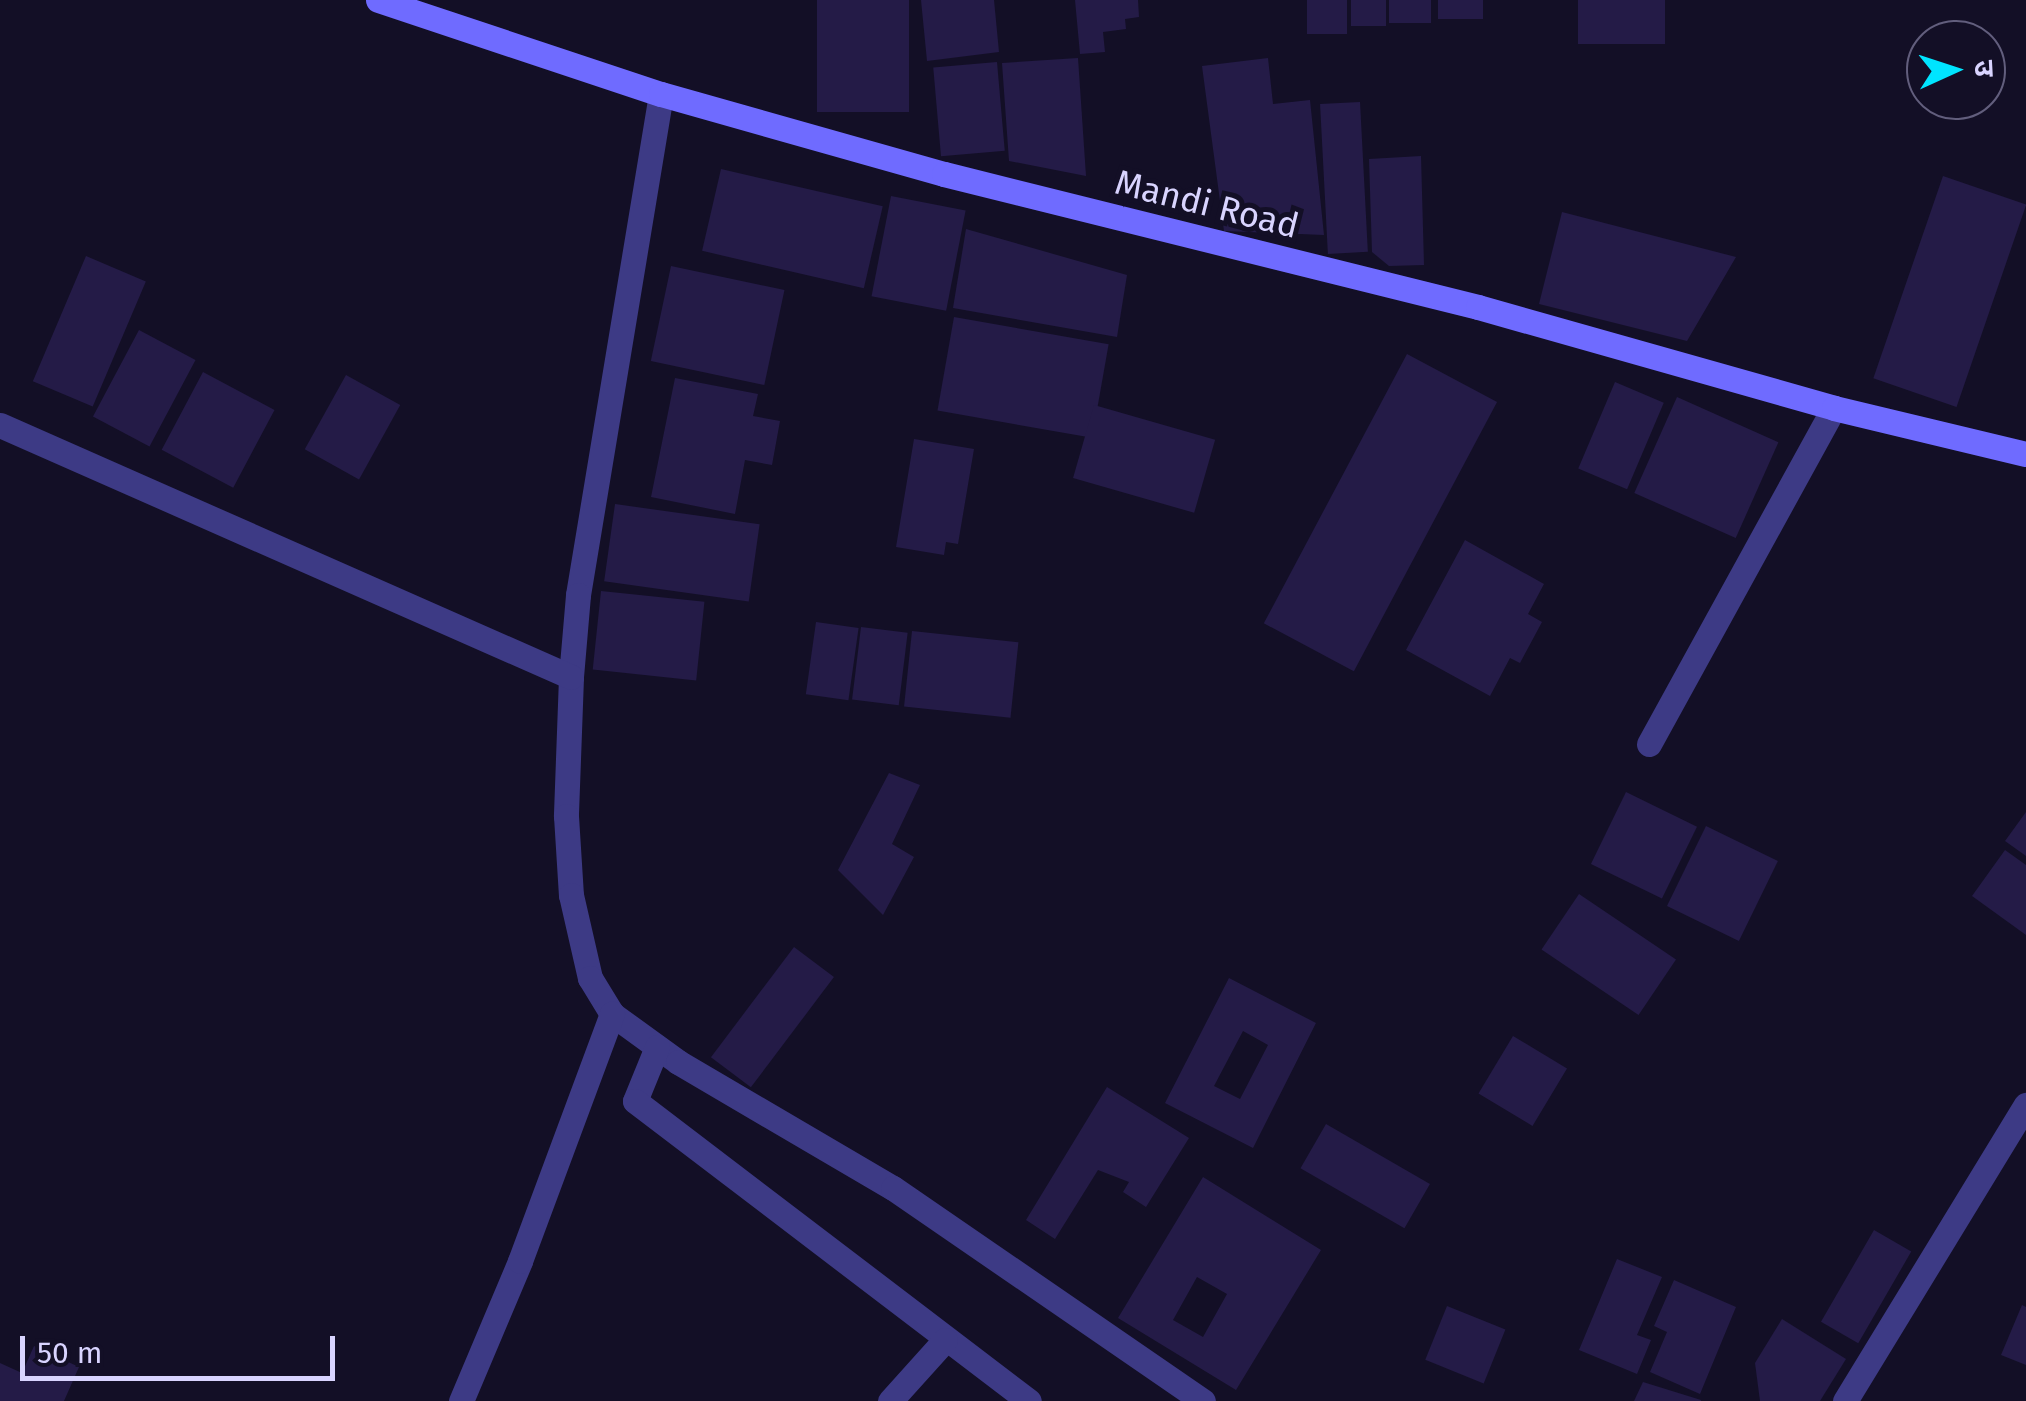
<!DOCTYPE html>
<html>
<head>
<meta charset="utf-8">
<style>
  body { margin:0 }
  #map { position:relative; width:2026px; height:1401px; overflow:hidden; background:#130f26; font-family:"Fira Sans","Noto Sans Devanagari",sans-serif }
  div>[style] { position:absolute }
  .building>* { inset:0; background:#241b47; transform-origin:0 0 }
  .street>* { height:25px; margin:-12.5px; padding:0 12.5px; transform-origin:12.5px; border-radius:12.5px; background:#3d3a85 }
  .secondary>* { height:25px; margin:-12.5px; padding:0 12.5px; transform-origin:12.5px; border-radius:12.5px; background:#6f6bff }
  span { translate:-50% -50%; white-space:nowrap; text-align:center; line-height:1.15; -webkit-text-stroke:10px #130f26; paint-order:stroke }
  .street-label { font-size:35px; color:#d9d4ff }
  .north { position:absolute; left:1906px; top:20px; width:100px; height:100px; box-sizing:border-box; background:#130f26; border:2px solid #625e7d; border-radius:50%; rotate:87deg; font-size:28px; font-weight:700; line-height:40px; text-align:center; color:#d9d4ff }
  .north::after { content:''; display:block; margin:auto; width:35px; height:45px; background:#00e5ff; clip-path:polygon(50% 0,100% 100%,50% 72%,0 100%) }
  .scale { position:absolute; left:20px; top:1336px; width:315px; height:45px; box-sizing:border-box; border:5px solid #d9d4ff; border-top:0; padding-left:12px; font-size:30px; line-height:35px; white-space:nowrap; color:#d9d4ff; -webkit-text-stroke:8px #130f26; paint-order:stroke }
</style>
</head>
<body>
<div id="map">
  <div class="building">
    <i style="left:817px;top:0;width:92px;height:112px"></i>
    <i style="clip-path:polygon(921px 0,994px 0,999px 52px,927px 61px)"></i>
    <i style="clip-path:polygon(1075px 0,1138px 0,1139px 17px,1125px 19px,1126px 29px,1103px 32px,1105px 52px,1080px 54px)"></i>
    <i style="left:1307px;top:0;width:40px;height:34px"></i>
    <i style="left:1351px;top:0;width:35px;height:26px"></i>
    <i style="left:1389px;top:0;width:42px;height:23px"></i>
    <i style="left:1438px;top:0;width:45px;height:19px"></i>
    <i style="left:1578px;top:0;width:87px;height:44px"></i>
    <i style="clip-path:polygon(1078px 58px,1086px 176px,1009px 161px,1002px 63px)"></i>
    <i style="clip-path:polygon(1268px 58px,1273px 104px,1310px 100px,1324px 235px,1224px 231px,1202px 66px)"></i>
    <i style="left:997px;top:62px;width:89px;height:64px;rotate:85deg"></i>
    <i style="left:1360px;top:102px;width:150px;height:40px;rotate:87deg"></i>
    <i style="clip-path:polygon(1421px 156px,1424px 265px,1389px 266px,1372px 252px,1369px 159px)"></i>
    <i style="left:721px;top:169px;width:166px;height:84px;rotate:13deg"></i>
    <i style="left:1943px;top:176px;width:88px;height:214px;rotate:19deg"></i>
    <i style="left:891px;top:196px;width:76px;height:102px;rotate:11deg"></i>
    <i style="clip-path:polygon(1562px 212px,1736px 257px,1687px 341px,1539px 304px)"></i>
    <i style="clip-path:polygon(966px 229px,1127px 275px,1117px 337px,953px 308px)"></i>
    <i style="left:86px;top:256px;width:65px;height:136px;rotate:23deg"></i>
    <i style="left:671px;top:266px;width:116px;height:97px;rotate:12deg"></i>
    <i style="left:954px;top:317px;width:157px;height:95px;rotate:10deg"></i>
    <i style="left:139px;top:330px;width:64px;height:98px;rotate:28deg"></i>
    <i style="left:1407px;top:354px;width:102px;height:305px;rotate:28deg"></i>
    <i style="left:203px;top:372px;width:81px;height:88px;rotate:28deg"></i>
    <i style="left:346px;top:375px;width:62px;height:85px;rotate:29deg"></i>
    <i style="clip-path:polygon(675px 378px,758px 394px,753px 416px,780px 421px,772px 465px,745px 460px,735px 514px,651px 497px)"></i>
    <i style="left:1615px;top:382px;width:53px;height:94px;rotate:23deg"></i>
    <i style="left:1677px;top:397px;width:111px;height:105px;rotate:24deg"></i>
    <i style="left:1094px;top:405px;width:126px;height:76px;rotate:16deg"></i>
    <i style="clip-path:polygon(914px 439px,974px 449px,958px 544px,946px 542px,944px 555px,896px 547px)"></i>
    <i style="left:615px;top:504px;width:146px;height:78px;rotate:8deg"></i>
    <i style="clip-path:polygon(1465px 540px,1544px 584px,1528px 614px,1542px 622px,1520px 663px,1510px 658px,1490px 696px,1406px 650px)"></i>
    <i style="left:601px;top:591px;width:104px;height:79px;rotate:6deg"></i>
    <i style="left:816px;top:622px;width:43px;height:73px;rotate:8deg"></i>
    <i style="left:861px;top:627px;width:47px;height:73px;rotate:7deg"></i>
    <i style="left:912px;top:631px;width:107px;height:76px;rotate:6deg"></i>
    <i style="clip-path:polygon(889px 773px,920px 785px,892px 844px,914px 857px,883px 915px,838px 870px)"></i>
    <i style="left:1626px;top:792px;width:79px;height:80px;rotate:26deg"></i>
    <i style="clip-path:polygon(2026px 812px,2026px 856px,2005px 841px)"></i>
    <i style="left:1706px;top:826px;width:80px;height:89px;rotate:26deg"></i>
    <i style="clip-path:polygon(2005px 850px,2026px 865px,2026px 935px,1972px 896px)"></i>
    <i style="left:1579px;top:894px;width:117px;height:67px;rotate:34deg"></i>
    <i style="left:794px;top:947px;width:50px;height:138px;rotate:37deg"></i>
    <i style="clip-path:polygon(evenodd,1229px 978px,1316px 1023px,1253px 1148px,1165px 1103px,1229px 978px,1243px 1031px,1268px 1045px,1240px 1099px,1214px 1086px,1243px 1031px)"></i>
    <i style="left:1513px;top:1036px;width:63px;height:67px;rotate:31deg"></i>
    <i style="clip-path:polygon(1107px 1087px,1189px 1138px,1146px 1207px,1123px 1192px,1129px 1182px,1098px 1170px,1055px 1239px,1026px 1220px)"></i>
    <i style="left:1326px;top:1124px;width:120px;height:51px;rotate:30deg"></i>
    <i style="clip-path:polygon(evenodd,1203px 1177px,1321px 1250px,1236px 1390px,1118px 1318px,1203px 1177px,1197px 1277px,1227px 1294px,1203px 1337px,1173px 1320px,1197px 1277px)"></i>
    <i style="left:1874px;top:1230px;width:43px;height:106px;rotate:30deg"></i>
    <i style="clip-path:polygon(1617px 1259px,1662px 1277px,1637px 1335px,1651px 1340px,1637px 1374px,1579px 1350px)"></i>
    <i style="clip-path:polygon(1674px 1280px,1736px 1307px,1700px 1394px,1650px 1372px,1667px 1332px,1654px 1326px)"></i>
    <i style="clip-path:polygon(2022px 1305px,2026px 1307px,2026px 1365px,2001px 1355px)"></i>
    <i style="left:1447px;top:1306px;width:63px;height:58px;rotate:22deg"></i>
    <i style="clip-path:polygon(1782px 1319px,1846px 1359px,1820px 1401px,1760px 1401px,1755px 1363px)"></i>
    <i style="clip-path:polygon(34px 1346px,79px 1367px,64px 1401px,0 1401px,0 1363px,22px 1373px)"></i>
    <i style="clip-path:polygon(1643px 1382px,1701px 1400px,1701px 1401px,1634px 1401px)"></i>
  </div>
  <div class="street">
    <i style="left:661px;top:94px;width:508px;rotate:99.41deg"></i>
    <i style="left:578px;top:595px;width:82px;rotate:94.9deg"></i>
    <i style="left:571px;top:677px;width:139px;rotate:92.1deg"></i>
    <i style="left:566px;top:816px;width:79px;rotate:86.4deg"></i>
    <i style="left:571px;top:895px;width:85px;rotate:77.1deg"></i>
    <i style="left:590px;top:978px;width:42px;rotate:58.6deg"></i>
    <i style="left:612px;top:1014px;width:82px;rotate:36deg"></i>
    <i style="left:678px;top:1062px;width:249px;rotate:30.4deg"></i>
    <i style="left:893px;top:1188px;width:376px;rotate:34.5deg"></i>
    <i style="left:0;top:425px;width:624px;rotate:23.81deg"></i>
    <i style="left:1649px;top:744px;width:384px;rotate:-61.2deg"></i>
    <i style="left:657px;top:1047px;width:58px;rotate:112.2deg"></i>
    <i style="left:635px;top:1101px;width:495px;rotate:37.3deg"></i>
    <i style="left:461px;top:1401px;width:152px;rotate:-67.1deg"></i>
    <i style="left:520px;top:1261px;width:264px;rotate:-69.6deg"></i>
    <i style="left:890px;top:1401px;width:82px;rotate:-48deg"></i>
    <i style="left:1845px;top:1401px;width:347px;rotate:-58.6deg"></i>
  </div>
  <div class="secondary">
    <i style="left:378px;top:0;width:298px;rotate:18.4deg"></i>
    <i style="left:661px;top:94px;width:294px;rotate:15.8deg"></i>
    <i style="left:944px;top:174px;width:550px;rotate:13.99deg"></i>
    <i style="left:1478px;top:307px;width:370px;rotate:15.8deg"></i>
    <i style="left:1834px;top:408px;width:197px;rotate:13.5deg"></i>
  </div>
  <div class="street-label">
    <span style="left:1207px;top:204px;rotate:14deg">Mandi Road</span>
  </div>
  <div class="north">उ</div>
  <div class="scale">50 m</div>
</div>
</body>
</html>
